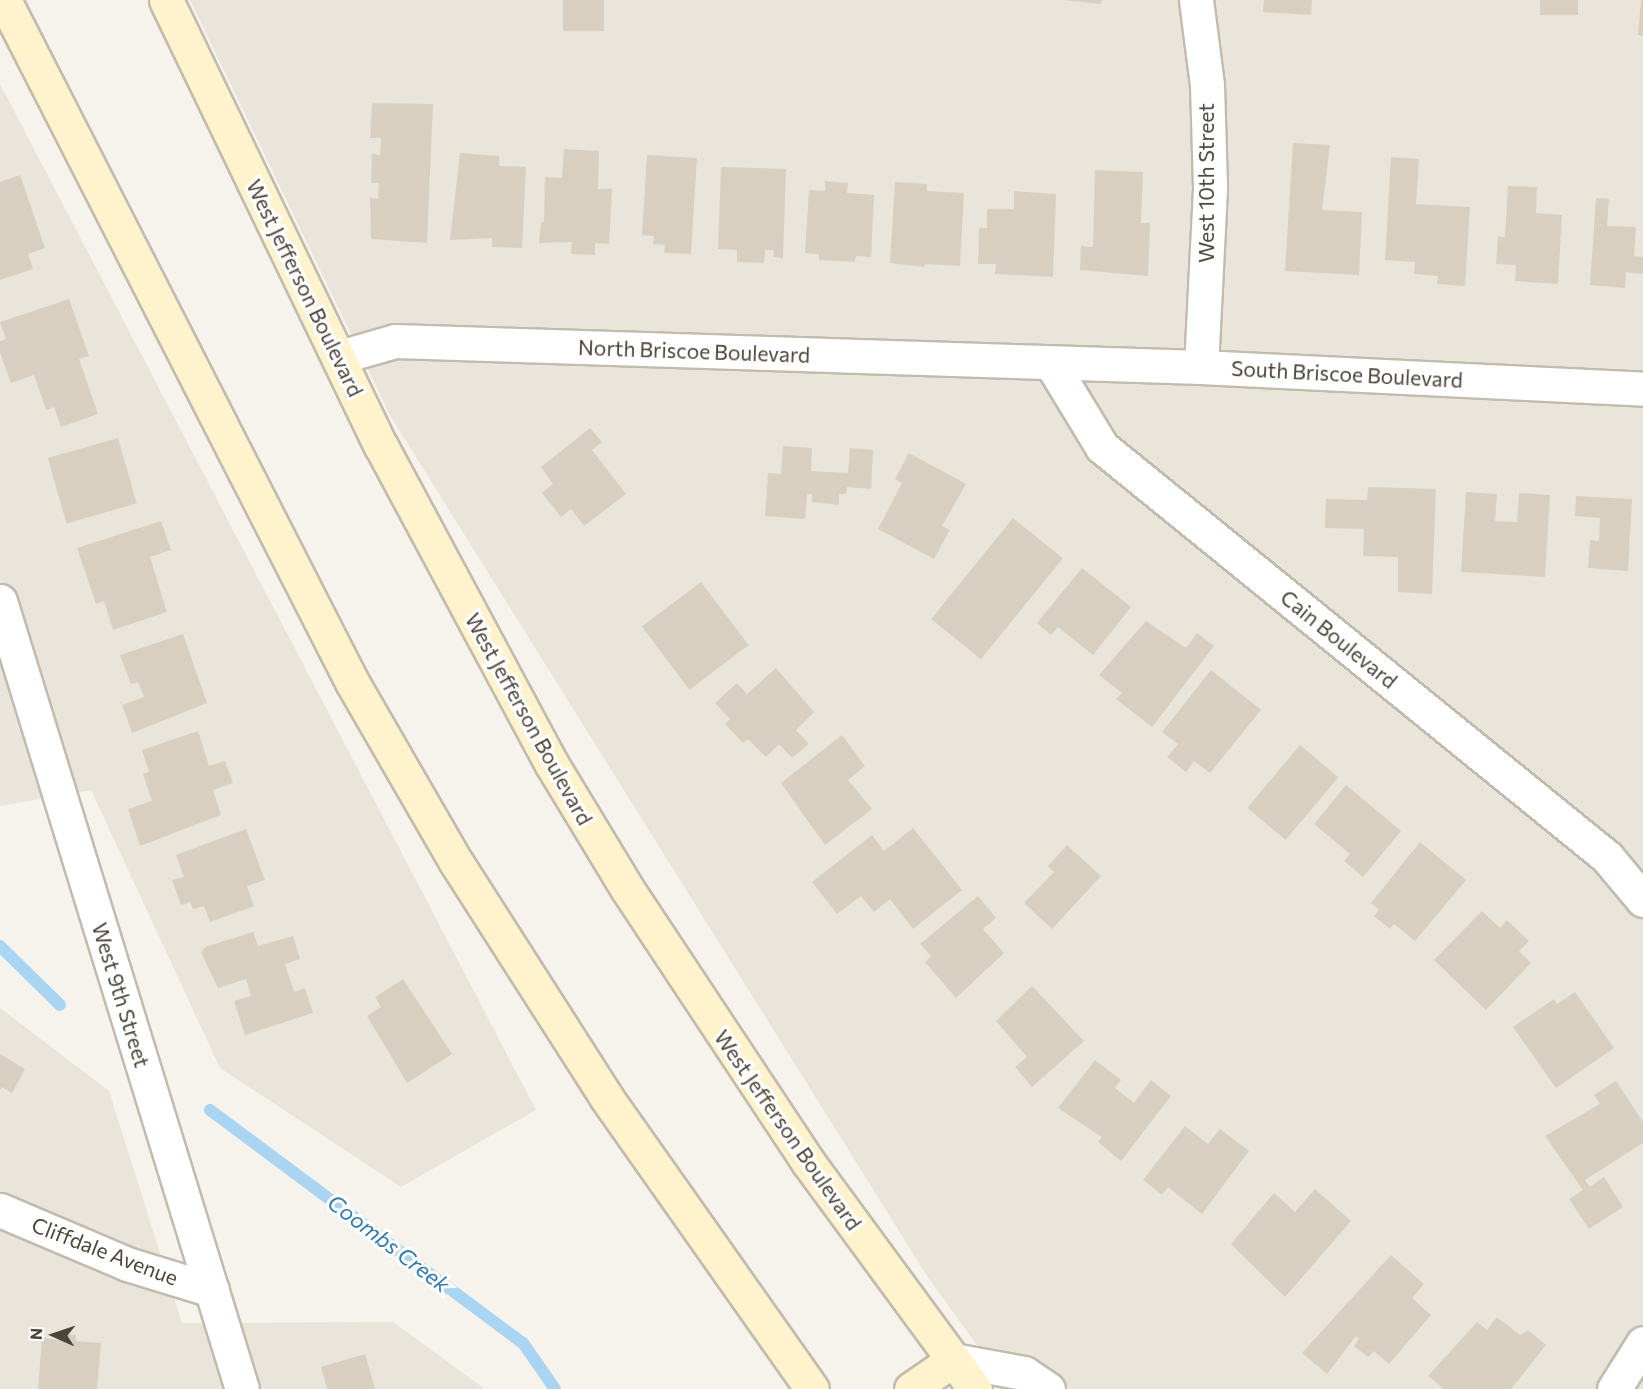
<!DOCTYPE html>
<html>
<head>
<meta charset="utf-8">
<style>
  body { margin:0 }
  #map { position:relative; width:1643px; height:1389px; overflow:hidden; background:#f6f3ec; font-family:Commissioner,sans-serif }
  div>[style] { position:absolute }
  .residential>* { inset:0; background:#eae5da }
  .stream>* { height:12px; margin:-6px; padding:0 6px; transform-origin:6px; border-radius:6px; background:#a9d4f2 }
  .building>* { inset:0; background:#d8cfc1; transform-origin:0 0 }
  .roads { filter:drop-shadow(2px 0 #c2bbae) drop-shadow(-2px 0 #c2bbae) drop-shadow(0 2px #c2bbae) drop-shadow(0 -2px #c2bbae) }
  .street>* { height:33px; margin:-16.5px; padding:0 16.5px; transform-origin:16.5px; border-radius:16.5px; background:#fff }
  .secondary>* { height:33px; margin:-16.5px; padding:0 16.5px; transform-origin:16.5px; border-radius:16.5px; background:#fff3cd }
  span { translate:-50% -50%; white-space:nowrap; text-align:center; line-height:1.15; -webkit-text-stroke:6px #fff; paint-order:stroke }
  .street-label { font-size:21px; color:#4b4439 }
  .water-label { font-size:22px; color:#2e7ab2; font-style:italic }
  .north { position:absolute; left:24px; top:1305px; width:60px; height:60px; -webkit-text-stroke:4px #fff; paint-order:stroke; rotate:273deg; font-size:16px; font-weight:700; line-height:24px; text-align:center; color:#4b4439 }
  .north::after { content:''; display:block; margin:auto; width:21px; height:27px; background:#4b4439; clip-path:polygon(50% 0,100% 100%,50% 72%,0 100%) }
</style>
</head>
<body>
<div id="map">
  <div class="residential">
    <i style="clip-path:polygon(190px 0,1643px 0,1643px 1389px,1009px 1389px,929px 1279px,391px 417px)"></i>
    <i style="clip-path:polygon(0 84px,536px 1110px,401px 1187px,220px 1068px,91px 790px,0 806px)"></i>
    <i style="clip-path:polygon(0 1008px,109px 1091px,182px 1323px,393px 1322px,485px 1389px,0 1389px)"></i>
  </div>
  <div class="stream">
    <i style="left:0;top:946px;width:84px;rotate:44.5deg"></i>
    <i style="left:210px;top:1110px;width:390px;rotate:36.7deg"></i>
    <i style="left:523px;top:1343px;width:56px;rotate:55.2deg"></i>
  </div>
  <div class="building">
    <i style="left:563px;top:0;width:41px;height:31px"></i>
    <i style="clip-path:polygon(1064px 0,1102px 0,1101px 4px)"></i>
    <i style="clip-path:polygon(1264px 0,1312px 0,1311px 15px,1263px 12px)"></i>
    <i style="left:1540px;top:0;width:38px;height:15px"></i>
    <i style="clip-path:polygon(1641px 0,1643px 0,1643px 36px,1638px 35px)"></i>
    <i style="clip-path:polygon(372px 103px,433px 104px,427px 243px,371px 239px,370px 198px,378px 199px,379px 183px,371px 183px,372px 154px,380px 155px,381px 138px,370px 138px)"></i>
    <i style="clip-path:polygon(1293px 143px,1330px 145px,1322px 210px,1362px 212px,1359px 275px,1285px 271px)"></i>
    <i style="clip-path:polygon(564px 149px,599px 151px,598px 189px,612px 189px,609px 244px,595px 243px,595px 255px,571px 254px,572px 242px,539px 243px,541px 222px,544px 222px,545px 177px,562px 178px)"></i>
    <i style="clip-path:polygon(460px 153px,499px 156px,499px 166px,526px 167px,522px 248px,492px 247px,492px 238px,450px 240px)"></i>
    <i style="clip-path:polygon(647px 155px,697px 158px,691px 254px,664px 253px,665px 245px,653px 244px,654px 236px,642px 235px)"></i>
    <i style="clip-path:polygon(1391px 157px,1419px 159px,1416px 204px,1470px 207px,1465px 286px,1437px 284px,1438px 276px,1414px 274px,1415px 262px,1385px 260px)"></i>
    <i style="clip-path:polygon(721px 167px,786px 169px,783px 258px,773px 257px,774px 250px,765px 250px,764px 263px,737px 262px,737px 250px,718px 249px)"></i>
    <i style="clip-path:polygon(1095px 170px,1143px 172px,1141px 223px,1150px 223px,1148px 276px,1080px 270px,1081px 246px,1093px 247px)"></i>
    <i style="clip-path:polygon(20px 175px,45px 248px,28px 254px,33px 269px,0 280px,0 182px)"></i>
    <i style="clip-path:polygon(825px 181px,848px 183px,847px 193px,874px 195px,871px 257px,856px 256px,855px 262px,819px 260px,819px 254px,805px 253px,809px 190px,825px 191px)"></i>
    <i style="clip-path:polygon(895px 182px,927px 184px,927px 191px,964px 193px,960px 266px,925px 264px,925px 267px,890px 263px)"></i>
    <i style="clip-path:polygon(1508px 186px,1537px 187px,1536px 213px,1562px 215px,1558px 284px,1515px 281px,1516px 265px,1496px 264px,1498px 236px,1505px 237px)"></i>
    <i style="clip-path:polygon(1014px 191px,1056px 194px,1053px 277px,995px 274px,996px 264px,978px 264px,979px 228px,987px 228px,987px 209px,1014px 209px)"></i>
    <i style="clip-path:polygon(1596px 198px,1609px 199px,1607px 226px,1636px 227px,1634px 256px,1643px 257px,1643px 274px,1626px 272px,1625px 288px,1590px 285px)"></i>
    <i style="clip-path:polygon(69px 299px,89px 356px,79px 359px,98px 414px,61px 427px,54px 407px,46px 410px,34px 375px,11px 383px,0 353px,0 341px,6px 339px,0 322px)"></i>
    <i style="clip-path:polygon(590px 428px,602px 442px,592px 450px,626px 494px,584px 526px,571px 509px,561px 517px,542px 493px,553px 484px,541px 467px)"></i>
    <i style="left:118px;top:438px;width:68px;height:73px;rotate:74deg"></i>
    <i style="clip-path:polygon(783px 446px,812px 448px,811px 471px,848px 473px,850px 448px,873px 450px,871px 489px,847px 487px,846px 494px,839px 494px,839px 505px,812px 502px,812px 494px,807px 494px,805px 519px,765px 516px,768px 473px,781px 474px)"></i>
    <i style="clip-path:polygon(909px 453px,966px 484px,942px 526px,950px 530px,934px 559px,878px 529px,902px 483px,895px 479px)"></i>
    <i style="clip-path:polygon(1368px 487px,1436px 489px,1432px 594px,1398px 592px,1398px 557px,1363px 556px,1364px 529px,1325px 528px,1326px 499px,1367px 500px)"></i>
    <i style="clip-path:polygon(1466px 492px,1497px 494px,1495px 521px,1517px 522px,1519px 493px,1550px 495px,1545px 577px,1461px 572px)"></i>
    <i style="clip-path:polygon(1576px 496px,1632px 499px,1628px 571px,1588px 568px,1590px 540px,1599px 541px,1600px 518px,1575px 516px)"></i>
    <i style="left:1013px;top:518px;width:64px;height:130px;rotate:39deg"></i>
    <i style="clip-path:polygon(161px 521px,171px 550px,150px 557px,167px 612px,113px 630px,104px 601px,96px 604px,77px 548px)"></i>
    <i style="clip-path:polygon(1082px 568px,1131px 607px,1093px 655px,1058px 627px,1051px 635px,1037px 623px)"></i>
    <i style="left:701px;top:582px;width:79px;height:74px;rotate:53deg"></i>
    <i style="clip-path:polygon(1146px 621px,1186px 648px,1197px 633px,1214px 646px,1152px 727px,1116px 699px,1122px 693px,1099px 675px)"></i>
    <i style="clip-path:polygon(183px 634px,207px 703px,132px 733px,122px 705px,144px 697px,138px 682px,131px 684px,120px 655px)"></i>
    <i style="clip-path:polygon(776px 668px,814px 712px,796px 730px,809px 744px,792px 758px,779px 744px,766px 757px,748px 739px,743px 743px,725px 724px,730px 719px,715px 703px,737px 683px,747px 694px)"></i>
    <i style="clip-path:polygon(1211px 670px,1261px 710px,1210px 773px,1194px 761px,1186px 772px,1167px 757px,1178px 744px,1162px 732px)"></i>
    <i style="clip-path:polygon(198px 731px,209px 766px,225px 761px,233px 783px,213px 790px,221px 815px,140px 846px,128px 809px,152px 801px,143px 774px,149px 772px,142px 750px)"></i>
    <i style="clip-path:polygon(842px 735px,865px 766px,848px 780px,872px 809px,825px 845px,781px 783px)"></i>
    <i style="left:1300px;top:745px;width:50px;height:82px;rotate:40deg"></i>
    <i style="clip-path:polygon(1346px 785px,1401px 831px,1363px 877px,1344px 861px,1350px 854px,1314px 824px)"></i>
    <i style="clip-path:polygon(913px 828px,962px 890px,913px 929px,890px 899px,874px 912px,861px 896px,837px 914px,812px 882px,872px 835px,884px 851px)"></i>
    <i style="clip-path:polygon(246px 829px,265px 880px,247px 886px,254px 906px,210px 922px,204px 906px,193px 909px,190px 902px,181px 905px,172px 880px,184px 877px,176px 855px)"></i>
    <i style="clip-path:polygon(1420px 842px,1466px 880px,1415px 941px,1394px 924px,1390px 929px,1374px 916px,1379px 910px,1371px 903px)"></i>
    <i style="clip-path:polygon(1067px 845px,1101px 876px,1052px 929px,1024px 903px,1054px 872px,1048px 866px)"></i>
    <i style="clip-path:polygon(978px 896px,996px 918px,983px 929px,1004px 953px,956px 998px,925px 962px,931px 956px,920px 944px)"></i>
    <i style="clip-path:polygon(1482px 911px,1500px 928px,1507px 920px,1529px 941px,1519px 951px,1531px 963px,1486px 1010px,1434px 960px)"></i>
    <i style="clip-path:polygon(253px 932px,258px 946px,293px 936px,300px 959px,285px 964px,294px 992px,305px 988px,313px 1013px,245px 1035px,234px 1001px,251px 996px,246px 979px,218px 988px,201px 952px,205px 947px)"></i>
    <i style="clip-path:polygon(403px 979px,452px 1054px,407px 1083px,367px 1016px,381px 1007px,375px 997px)"></i>
    <i style="clip-path:polygon(1032px 986px,1084px 1041px,1032px 1087px,1015px 1067px,1027px 1057px,996px 1021px)"></i>
    <i style="clip-path:polygon(1575px 992px,1614px 1048px,1556px 1088px,1513px 1027px,1554px 999px,1557px 1004px)"></i>
    <i style="clip-path:polygon(0 1054px,25px 1069px,12px 1093px,2px 1087px,0 1090px)"></i>
    <i style="clip-path:polygon(1095px 1060px,1121px 1080px,1115px 1088px,1134px 1103px,1151px 1080px,1171px 1096px,1121px 1161px,1098px 1142px,1102px 1137px,1058px 1108px)"></i>
    <i style="clip-path:polygon(1616px 1081px,1643px 1122px,1643px 1143px,1585px 1180px,1590px 1187px,1604px 1177px,1623px 1207px,1589px 1229px,1569px 1199px,1583px 1190px,1545px 1136px,1600px 1104px,1594px 1095px)"></i>
    <i style="clip-path:polygon(1185px 1126px,1208px 1144px,1220px 1129px,1249px 1151px,1202px 1214px,1168px 1187px,1162px 1195px,1143px 1180px)"></i>
    <i style="clip-path:polygon(1315px 1189px,1351px 1221px,1285px 1297px,1231px 1244px,1274px 1193px,1295px 1212px)"></i>
    <i style="clip-path:polygon(1391px 1255px,1424px 1284px,1412px 1298px,1431px 1315px,1389px 1364px,1374px 1351px,1368px 1357px,1354px 1346px,1359px 1339px,1356px 1336px,1327px 1374px,1302px 1353px)"></i>
    <i style="clip-path:polygon(1497px 1317px,1520px 1335px,1528px 1330px,1546px 1345px,1511px 1389px,1444px 1389px,1428px 1376px,1477px 1322px,1487px 1330px)"></i>
    <i style="clip-path:polygon(60px 1334px,76px 1335px,76px 1341px,101px 1343px,97px 1389px,38px 1389px,42px 1338px,60px 1340px)"></i>
    <i style="clip-path:polygon(365px 1354px,375px 1389px,327px 1389px,321px 1367px)"></i>
  </div>
  <div class="roads">
    <div class="street">
      <i style="left:1196px;top:0;width:86px;rotate:82.6deg"></i>
      <i style="left:1207px;top:85px;width:104px;rotate:88.3deg"></i>
      <i style="left:1210px;top:189px;width:178px;rotate:92.9deg"></i>
      <i style="left:339px;top:357px;width:58px;rotate:-15.9deg"></i>
      <i style="left:395px;top:341px;width:806px;rotate:1.85deg"></i>
      <i style="left:1201px;top:367px;width:443px;rotate:2.8deg"></i>
      <i style="left:1051px;top:363px;width:98px;rotate:58.7deg"></i>
      <i style="left:1102px;top:447px;width:650px;rotate:39.07deg"></i>
      <i style="left:1607px;top:857px;width:56px;rotate:50.1deg"></i>
      <i style="left:0;top:601px;width:824px;rotate:72.93deg"></i>
      <i style="left:0;top:1210px;width:138px;rotate:23deg"></i>
      <i style="left:127px;top:1264px;width:89px;rotate:17deg"></i>
      <i style="left:953px;top:1360px;width:72px;rotate:10.4deg"></i>
      <i style="left:1024px;top:1373px;width:29px;rotate:34deg"></i>
      <i style="left:1614px;top:1389px;width:54px;rotate:-57.8deg"></i>
    </div>
    <div class="secondary">
      <i style="left:4px;top:0;width:766px;rotate:62.97deg"></i>
      <i style="left:352px;top:682px;width:208px;rotate:60deg"></i>
      <i style="left:456px;top:862px;width:279px;rotate:57.4deg"></i>
      <i style="left:606px;top:1097px;width:357px;rotate:54.8deg"></i>
      <i style="left:166px;top:0;width:495px;rotate:64.3deg"></i>
      <i style="left:381px;top:446px;width:360px;rotate:61.8deg"></i>
      <i style="left:551px;top:763px;width:145px;rotate:58.8deg"></i>
      <i style="left:626px;top:887px;width:330px;rotate:56.5deg"></i>
      <i style="left:808px;top:1162px;width:282px;rotate:53.7deg"></i>
      <i style="left:911px;top:1389px;width:51px;rotate:-34.6deg"></i>
    </div>
  </div>
  <div class="street-label">
    <span style="left:1206px;top:183px;rotate:-90deg">West 10th Street</span>
    <span style="left:305px;top:288px;rotate:64deg">West Jefferson Boulevard</span>
    <span style="left:694px;top:351px;rotate:2deg">North Briscoe Boulevard</span>
    <span style="left:1347px;top:374px;rotate:3deg">South Briscoe Boulevard</span>
    <span style="left:1339px;top:639px;rotate:39deg">Cain Boulevard</span>
    <span style="left:529px;top:719px;rotate:61deg">West Jefferson Boulevard</span>
    <span style="left:121px;top:995px;rotate:73deg">West 9th Street</span>
    <span style="left:788px;top:1130px;rotate:55deg">West Jefferson Boulevard</span>
    <span style="left:105px;top:1251px;rotate:21deg">Cliffdale Avenue</span>
  </div>
  <div class="water-label">
    <span style="left:389px;top:1243px;rotate:37deg">Coombs Creek</span>
  </div>
  <div class="north">N</div>
</div>
</body>
</html>
